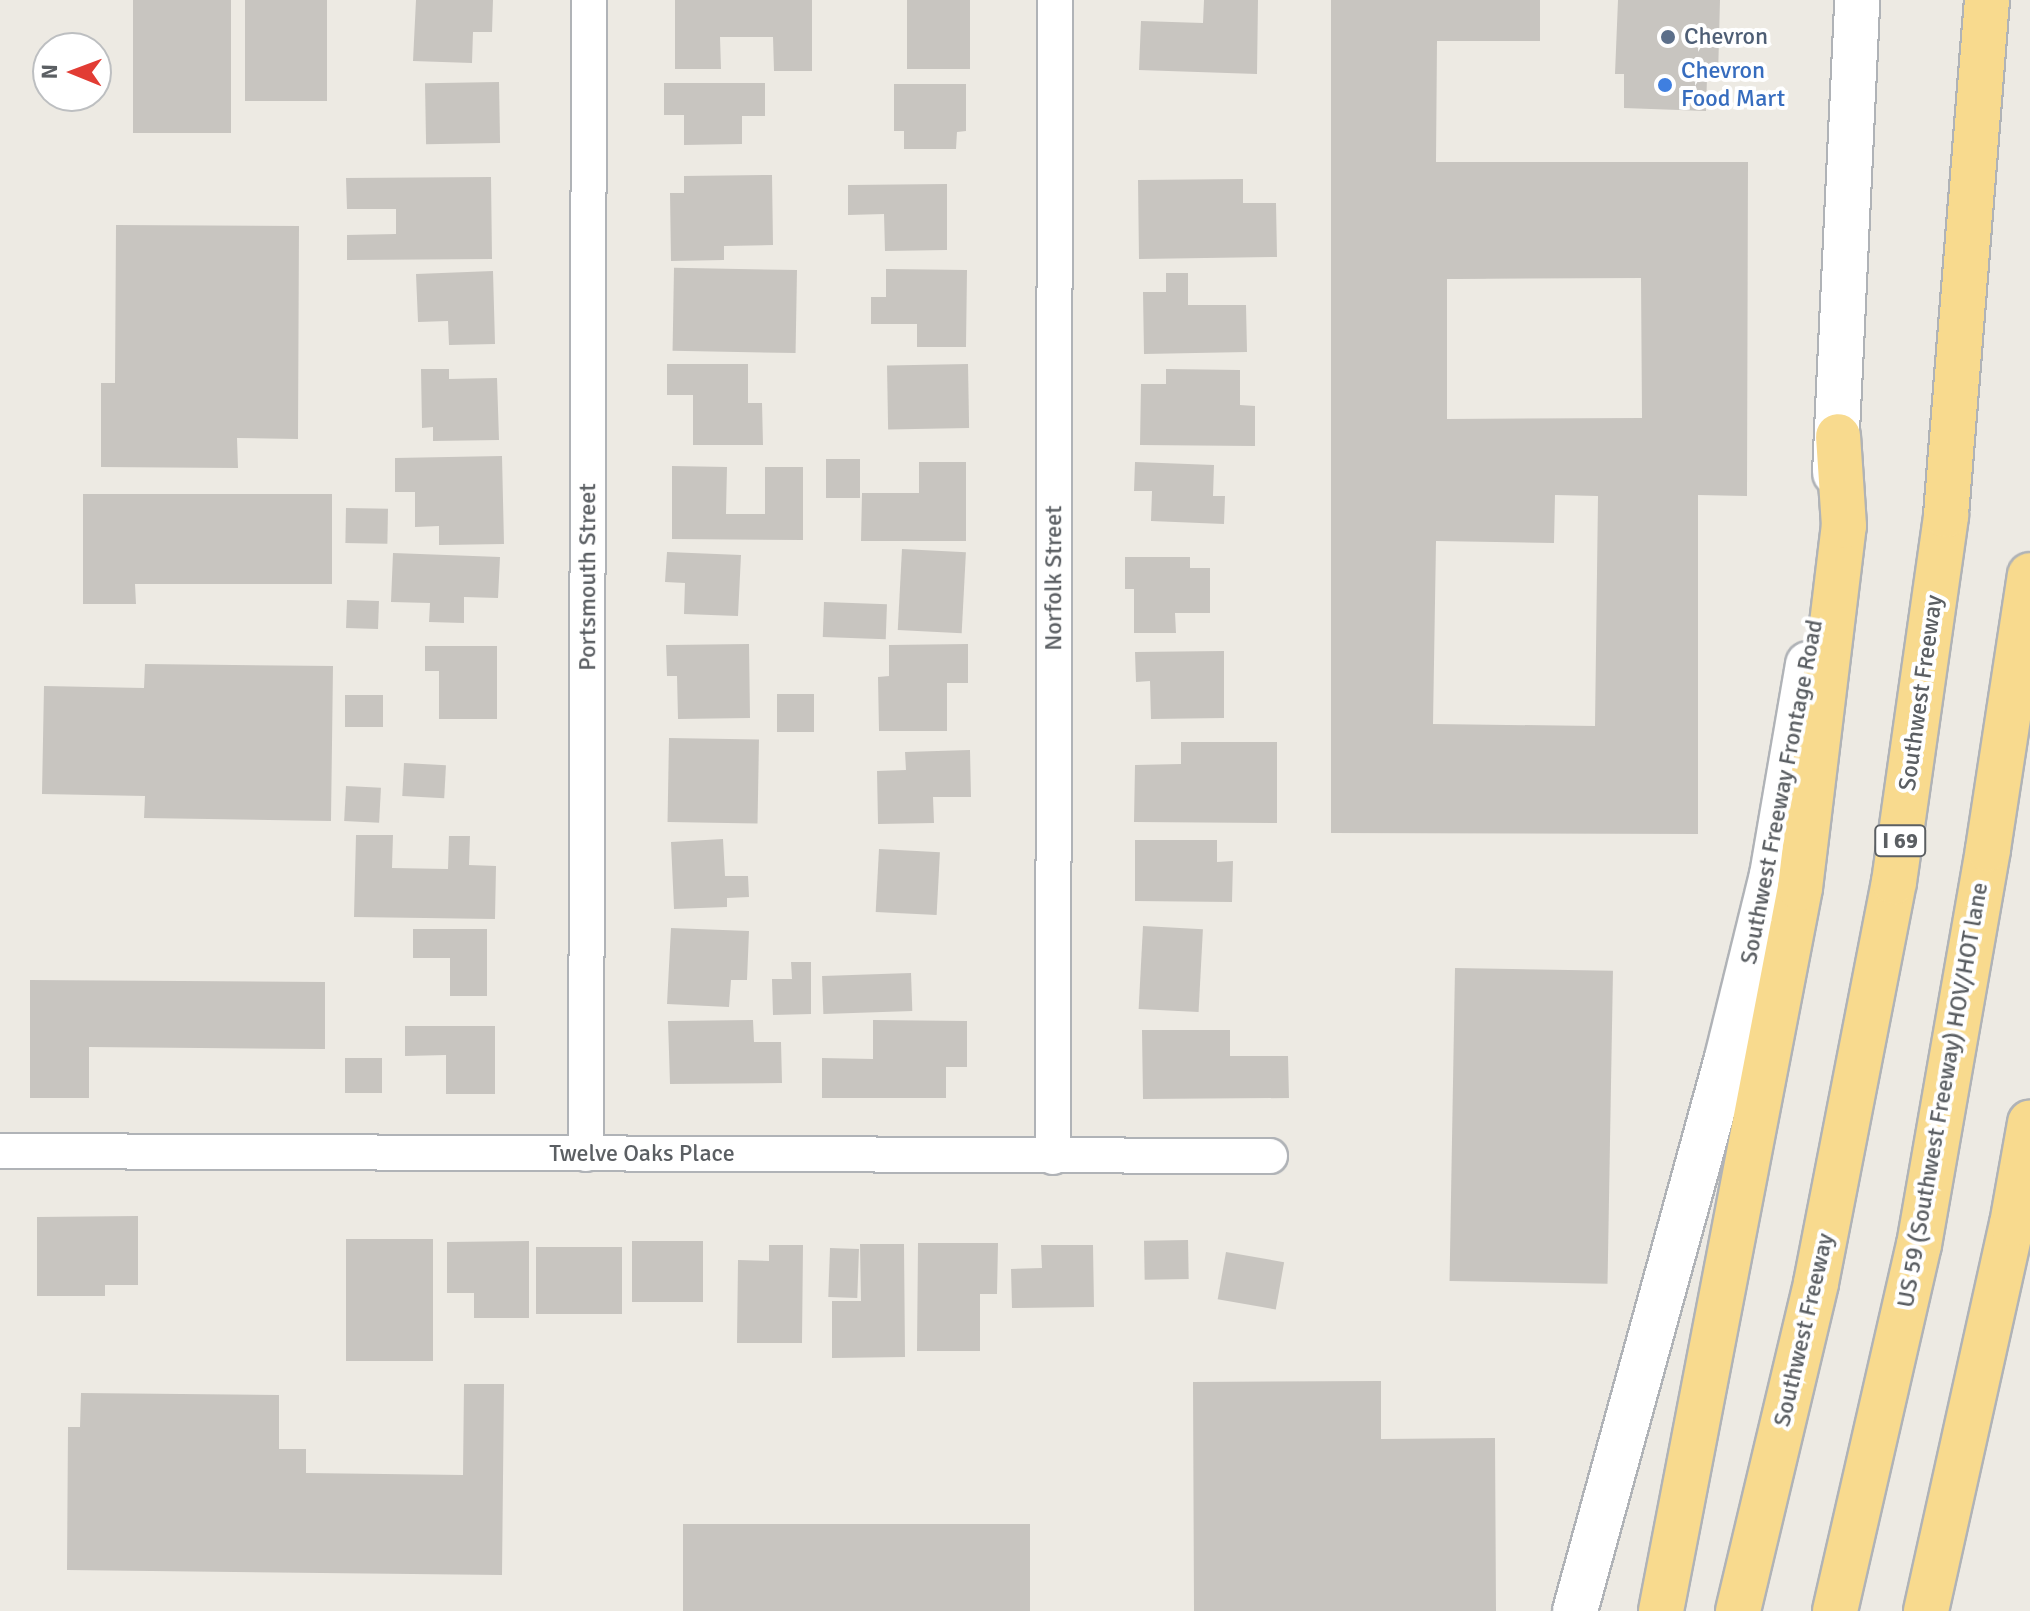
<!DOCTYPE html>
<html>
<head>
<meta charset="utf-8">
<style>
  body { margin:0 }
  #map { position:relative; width:2030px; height:1611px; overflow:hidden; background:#edeae3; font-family:Signika,sans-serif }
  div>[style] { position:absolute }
  .building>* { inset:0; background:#c8c5c0; transform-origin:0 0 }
  .roads { filter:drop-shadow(2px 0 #b0b3b7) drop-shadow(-2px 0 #b0b3b7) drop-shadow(0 2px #b0b3b7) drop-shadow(0 -2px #b0b3b7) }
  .street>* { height:34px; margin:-17px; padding:0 17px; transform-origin:17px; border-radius:17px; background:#fff }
  .secondary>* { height:44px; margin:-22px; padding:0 22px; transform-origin:22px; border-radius:22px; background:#fff }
  .highway>* { height:44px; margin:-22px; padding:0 22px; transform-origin:22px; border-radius:22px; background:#f8da8e }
  .dots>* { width:22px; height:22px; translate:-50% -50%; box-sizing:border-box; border:4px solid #fff; border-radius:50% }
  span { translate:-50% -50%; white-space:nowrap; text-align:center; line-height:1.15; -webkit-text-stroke:8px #fff; paint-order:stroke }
  .shield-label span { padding:2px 6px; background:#fff; border:2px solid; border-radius:6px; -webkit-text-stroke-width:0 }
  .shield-label { font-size:22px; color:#5b5f63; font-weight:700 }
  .service-label { font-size:24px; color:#4e5e75 }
  .left { translate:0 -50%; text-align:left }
  .shop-label { font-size:24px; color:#366cbe }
  .street-label { font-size:24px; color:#5b5f63 }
  .north { position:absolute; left:32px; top:32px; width:80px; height:80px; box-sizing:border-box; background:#fff; border:2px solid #bdbfc1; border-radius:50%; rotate:271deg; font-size:22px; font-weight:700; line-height:32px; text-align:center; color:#5b5f63 }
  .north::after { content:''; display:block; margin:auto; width:28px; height:36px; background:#e23c34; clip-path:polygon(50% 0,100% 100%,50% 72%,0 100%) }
</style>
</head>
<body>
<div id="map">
  <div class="building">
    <i style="left:133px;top:0;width:98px;height:133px"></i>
    <i style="left:245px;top:0;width:82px;height:101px"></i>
    <i style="clip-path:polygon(416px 0,493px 0,492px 32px,473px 32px,472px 63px,413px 61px)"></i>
    <i style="clip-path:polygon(675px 0,812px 0,812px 71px,774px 71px,773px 37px,720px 37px,721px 69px,675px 69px)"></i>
    <i style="left:907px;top:0;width:63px;height:69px"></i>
    <i style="clip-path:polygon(1204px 0,1258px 0,1257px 74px,1139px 70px,1141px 21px,1203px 23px)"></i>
    <i style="clip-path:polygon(evenodd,1331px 0,1540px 0,1540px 41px,1437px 41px,1436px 162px,1748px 162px,1747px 496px,1698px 495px,1698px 834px,1331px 833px,1331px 0,1641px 278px,1642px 418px,1447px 419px,1447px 279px,1641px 278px,1331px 0,1555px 495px,1598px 496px,1595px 726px,1433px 724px,1436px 541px,1554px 543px,1555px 495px)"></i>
    <i style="clip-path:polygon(1618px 0,1720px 0,1718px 77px,1707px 77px,1706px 111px,1624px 108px,1624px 74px,1615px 74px)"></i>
    <i style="left:499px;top:82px;width:61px;height:74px;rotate:89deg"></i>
    <i style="clip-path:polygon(664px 83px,765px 83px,765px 116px,742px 116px,742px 144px,684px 145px,684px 115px,664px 115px)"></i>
    <i style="clip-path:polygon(894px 84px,966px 84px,966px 131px,957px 132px,956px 149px,904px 149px,904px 131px,894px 131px)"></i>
    <i style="clip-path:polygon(772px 175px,773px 245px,724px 246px,724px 260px,671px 261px,670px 193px,684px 193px,684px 176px)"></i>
    <i style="clip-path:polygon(491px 177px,492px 259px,347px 260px,347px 235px,396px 234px,396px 209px,347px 209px,346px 178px)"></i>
    <i style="clip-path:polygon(1243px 179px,1243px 203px,1276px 203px,1277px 257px,1139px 259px,1138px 180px)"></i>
    <i style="clip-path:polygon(947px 184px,947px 250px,885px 251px,884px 214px,848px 215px,848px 185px)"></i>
    <i style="clip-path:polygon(116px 225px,299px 226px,298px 439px,237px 438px,238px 468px,101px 467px,101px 383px,115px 383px)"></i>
    <i style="clip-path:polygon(886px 269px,967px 270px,966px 347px,917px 347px,917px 324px,871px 324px,871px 297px,886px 297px)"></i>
    <i style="left:797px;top:270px;width:83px;height:123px;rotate:91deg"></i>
    <i style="clip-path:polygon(493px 271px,495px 344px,449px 345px,448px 321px,418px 322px,416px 274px)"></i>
    <i style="clip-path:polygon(1166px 273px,1188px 273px,1188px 305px,1246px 305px,1247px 352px,1144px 354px,1143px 292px,1166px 292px)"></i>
    <i style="clip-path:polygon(667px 364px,748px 364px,748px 403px,762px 403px,763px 445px,693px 445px,693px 395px,667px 395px)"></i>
    <i style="left:968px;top:364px;width:64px;height:81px;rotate:89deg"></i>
    <i style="clip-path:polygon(421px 369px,449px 369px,449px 379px,497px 378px,499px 440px,433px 441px,433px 427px,422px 428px)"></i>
    <i style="clip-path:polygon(1166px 369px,1240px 370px,1240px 405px,1255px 406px,1255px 446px,1140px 445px,1141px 384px,1166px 384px)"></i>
    <i style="clip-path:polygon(502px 456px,504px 544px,439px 545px,439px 526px,415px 527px,415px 492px,395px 492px,395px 458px)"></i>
    <i style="left:860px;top:459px;width:39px;height:34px;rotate:90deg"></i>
    <i style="clip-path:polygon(919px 462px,966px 462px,966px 541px,861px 541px,862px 493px,919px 493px)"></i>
    <i style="clip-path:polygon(1135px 462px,1214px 465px,1213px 496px,1225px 496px,1224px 524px,1151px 521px,1152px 491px,1134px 491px)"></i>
    <i style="clip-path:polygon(672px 466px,727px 467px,726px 514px,765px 514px,765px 467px,803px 467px,803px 540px,672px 539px)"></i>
    <i style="clip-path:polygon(83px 494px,332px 494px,332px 584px,135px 584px,136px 604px,83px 604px)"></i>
    <i style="left:346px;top:508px;width:42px;height:35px;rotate:1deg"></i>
    <i style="left:902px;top:549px;width:64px;height:81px;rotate:3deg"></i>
    <i style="clip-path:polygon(667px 552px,741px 555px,738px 616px,684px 614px,685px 583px,665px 582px)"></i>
    <i style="clip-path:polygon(393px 553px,500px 557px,498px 598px,464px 597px,464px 623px,429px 622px,430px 603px,391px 602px)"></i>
    <i style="clip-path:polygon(1125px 557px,1190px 557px,1190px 568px,1210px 568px,1210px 613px,1175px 613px,1176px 633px,1134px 633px,1134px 589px,1125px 589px)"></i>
    <i style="left:347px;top:600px;width:32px;height:28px;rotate:2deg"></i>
    <i style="left:824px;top:602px;width:63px;height:35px;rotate:2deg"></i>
    <i style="clip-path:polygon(749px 644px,750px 718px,678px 719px,677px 676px,667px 676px,666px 645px)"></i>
    <i style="clip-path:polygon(968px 644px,968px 683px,947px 683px,947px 731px,879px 731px,878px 677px,889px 676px,889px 645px)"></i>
    <i style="clip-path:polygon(425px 646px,497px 646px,497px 719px,439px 719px,439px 671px,425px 671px)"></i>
    <i style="clip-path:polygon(1224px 651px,1224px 718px,1151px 719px,1150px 681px,1136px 682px,1135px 652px)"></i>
    <i style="clip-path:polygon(145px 664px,333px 666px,331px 821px,144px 818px,145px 796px,42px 794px,44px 686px,144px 688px)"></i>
    <i style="left:814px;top:694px;width:38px;height:37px;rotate:90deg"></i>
    <i style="left:383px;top:695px;width:32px;height:38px;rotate:90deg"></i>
    <i style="left:669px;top:738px;width:90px;height:84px;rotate:1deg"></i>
    <i style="clip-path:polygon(1181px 742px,1277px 742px,1277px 823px,1134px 822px,1135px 765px,1181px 764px)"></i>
    <i style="clip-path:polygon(970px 750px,971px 797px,933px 797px,934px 823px,878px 824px,877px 771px,906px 770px,905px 752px)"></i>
    <i style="left:404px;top:763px;width:42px;height:33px;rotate:3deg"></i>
    <i style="left:346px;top:786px;width:35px;height:35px;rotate:3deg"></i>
    <i style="clip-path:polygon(356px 835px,393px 835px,392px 868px,448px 869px,449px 836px,470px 836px,469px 865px,496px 866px,495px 919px,354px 917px)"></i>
    <i style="clip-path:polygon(723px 839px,725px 876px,748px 876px,749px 897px,727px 898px,727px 907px,674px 909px,671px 842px)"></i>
    <i style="clip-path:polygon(1135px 840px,1217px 840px,1217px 862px,1233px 861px,1232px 902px,1135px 901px)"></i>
    <i style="left:879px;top:849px;width:61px;height:63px;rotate:3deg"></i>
    <i style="left:1143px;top:926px;width:60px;height:83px;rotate:3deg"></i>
    <i style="clip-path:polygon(671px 928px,749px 931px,747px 980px,731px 980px,729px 1007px,667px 1004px)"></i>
    <i style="clip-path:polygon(413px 929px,487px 929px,487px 996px,450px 996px,450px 958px,413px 958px)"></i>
    <i style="clip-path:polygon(791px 962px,811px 962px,811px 1014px,773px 1015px,772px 979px,792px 979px)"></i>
    <i style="left:1455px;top:968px;width:158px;height:313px;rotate:1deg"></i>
    <i style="left:911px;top:973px;width:38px;height:89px;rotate:88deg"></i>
    <i style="clip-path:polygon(30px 980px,325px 982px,325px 1049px,89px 1047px,89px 1098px,30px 1098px)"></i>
    <i style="clip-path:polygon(753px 1020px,754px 1042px,781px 1042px,782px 1083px,670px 1084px,668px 1021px)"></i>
    <i style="clip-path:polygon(873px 1020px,967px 1021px,967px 1067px,946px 1067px,946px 1098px,822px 1098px,822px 1058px,873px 1059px)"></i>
    <i style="clip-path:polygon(405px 1026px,495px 1026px,495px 1094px,446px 1094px,446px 1055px,405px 1056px)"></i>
    <i style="clip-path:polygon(1142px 1030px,1230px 1030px,1230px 1056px,1288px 1056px,1289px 1098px,1143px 1099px)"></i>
    <i style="left:345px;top:1058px;width:37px;height:35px"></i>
    <i style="clip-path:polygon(138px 1216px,138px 1285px,105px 1285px,105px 1296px,37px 1296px,37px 1217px)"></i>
    <i style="left:346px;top:1239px;width:87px;height:122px"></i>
    <i style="left:1188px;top:1240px;width:39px;height:44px;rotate:89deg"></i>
    <i style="clip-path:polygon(529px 1241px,529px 1318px,474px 1318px,474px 1293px,447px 1293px,447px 1242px)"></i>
    <i style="left:632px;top:1241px;width:71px;height:61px"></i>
    <i style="clip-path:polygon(918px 1243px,998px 1243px,997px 1294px,980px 1294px,980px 1351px,917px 1351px)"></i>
    <i style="clip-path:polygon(860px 1244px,904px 1244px,905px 1357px,832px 1358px,832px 1301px,861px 1301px)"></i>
    <i style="clip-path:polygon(769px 1245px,803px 1245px,802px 1343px,737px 1343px,738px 1260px,769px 1261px)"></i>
    <i style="clip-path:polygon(1041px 1245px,1093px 1245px,1094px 1307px,1012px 1308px,1011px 1269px,1042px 1268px)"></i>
    <i style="left:536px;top:1247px;width:86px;height:67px"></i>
    <i style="left:830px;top:1248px;width:29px;height:49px;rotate:2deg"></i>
    <i style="left:1226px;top:1252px;width:59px;height:48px;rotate:10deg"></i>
    <i style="clip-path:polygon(1381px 1381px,1381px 1439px,1495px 1438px,1496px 1611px,1194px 1611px,1193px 1382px)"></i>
    <i style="clip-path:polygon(464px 1384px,504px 1384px,502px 1575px,67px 1570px,68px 1427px,80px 1427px,81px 1393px,279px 1395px,279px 1449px,306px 1449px,306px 1473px,463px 1475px)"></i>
    <i style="left:683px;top:1524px;width:347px;height:87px"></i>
  </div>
  <div class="roads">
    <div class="street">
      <i style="left:0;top:1151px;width:1270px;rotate:0.23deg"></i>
      <i style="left:586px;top:1154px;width:1154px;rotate:-89.85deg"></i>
      <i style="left:1053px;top:1157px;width:1157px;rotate:-89.9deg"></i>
    </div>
    <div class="secondary">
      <i style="left:1835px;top:473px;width:474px;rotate:-87.3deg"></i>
      <i style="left:1575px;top:1611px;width:574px;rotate:-74.63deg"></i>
      <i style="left:1727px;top:1058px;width:188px;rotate:-76.2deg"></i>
      <i style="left:1772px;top:875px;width:214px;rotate:-80.3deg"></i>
    </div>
    <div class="highway">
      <i style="left:1661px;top:1611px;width:736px;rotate:-79.12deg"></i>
      <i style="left:1800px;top:888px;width:365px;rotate:-83.1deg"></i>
      <i style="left:1844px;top:526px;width:90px;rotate:-93.8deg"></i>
      <i style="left:1738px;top:1611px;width:337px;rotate:-76.6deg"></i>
      <i style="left:1816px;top:1283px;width:409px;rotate:-79deg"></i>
      <i style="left:1894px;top:882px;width:371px;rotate:-81.9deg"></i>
      <i style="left:1946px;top:515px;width:517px;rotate:-85.45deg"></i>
      <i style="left:1835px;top:1611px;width:376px;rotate:-77.1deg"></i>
      <i style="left:1919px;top:1245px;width:402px;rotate:-80.1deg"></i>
      <i style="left:1988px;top:849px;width:277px;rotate:-81.3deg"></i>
      <i style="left:1926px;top:1611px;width:396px;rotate:-77.5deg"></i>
      <i style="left:2012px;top:1224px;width:103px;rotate:-79.9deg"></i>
    </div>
  </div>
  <div class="dots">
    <i style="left:1668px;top:37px;background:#5c6f8a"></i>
    <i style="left:1665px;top:85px;background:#3f7fe0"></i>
  </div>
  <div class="shield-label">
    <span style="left:1900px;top:841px">I 69</span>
  </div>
  <div class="service-label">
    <span class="left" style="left:1684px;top:37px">Chevron</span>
  </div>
  <div class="shop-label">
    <span class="left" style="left:1681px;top:85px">Chevron<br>Food Mart</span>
  </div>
  <div class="street-label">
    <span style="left:588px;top:577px;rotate:-90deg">Portsmouth Street</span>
    <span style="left:1054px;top:578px;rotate:-90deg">Norfolk Street</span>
    <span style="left:1921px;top:693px;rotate:-82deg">Southwest Freeway</span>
    <span style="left:1782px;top:792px;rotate:-79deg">Southwest Freeway Frontage Road</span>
    <span style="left:1943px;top:1095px;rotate:-80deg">US 59 (Southwest Freeway) HOV/HOT lane</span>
    <span style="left:642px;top:1154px">Twelve Oaks Place</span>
    <span style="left:1804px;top:1330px;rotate:-77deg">Southwest Freeway</span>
  </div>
  <div class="north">N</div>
</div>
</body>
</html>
